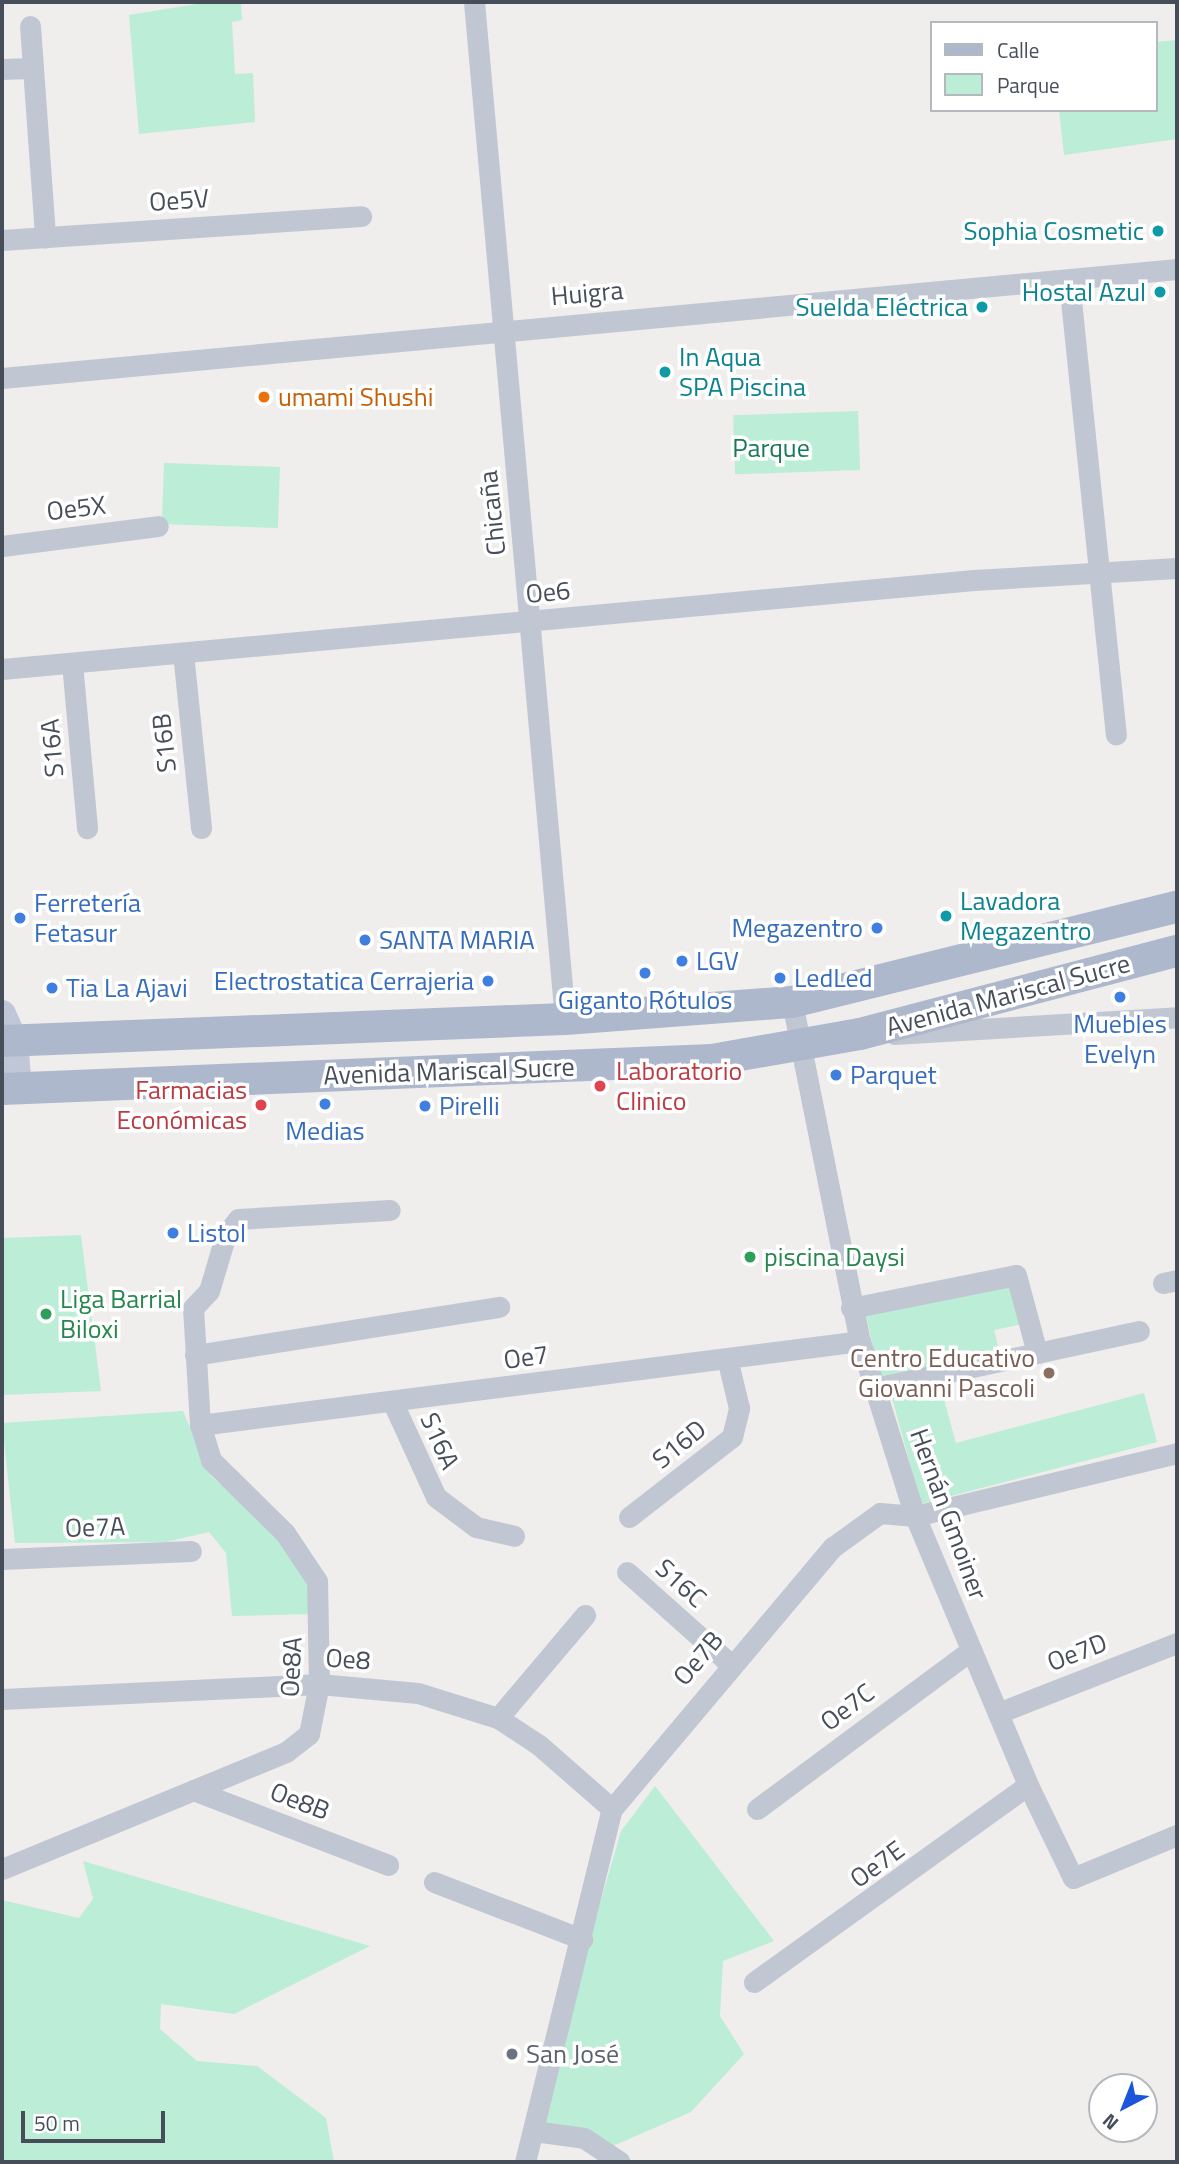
<!DOCTYPE html>
<html>
<head>
<meta charset="utf-8">
<style>
  body { margin:0 }
  #map { position:relative; width:1179px; height:2164px; overflow:hidden; background:#f0eded; font-family:"Titillium Web",sans-serif }
  div>[style] { position:absolute }
  .green>* { inset:0; background:#bcedd6; transform-origin:0 0 }
  .street>* { height:21px; margin:-10.5px; padding:0 10.5px; transform-origin:10.5px; border-radius:10.5px; background:#c1c7d2 }
  .secondary>* { height:28px; margin:-14px; padding:0 14px; transform-origin:14px; border-radius:14px; background:#c0c7d6 }
  .primary>* { height:32px; margin:-16px; padding:0 16px; transform-origin:16px; border-radius:16px; background:#adb8cc }
  .dots>* { width:19px; height:19px; translate:-50% -50%; box-sizing:border-box; border:4px solid #fff; border-radius:50% }
  span { translate:-50% -50%; white-space:nowrap; text-align:center; line-height:1.15; -webkit-text-stroke:7px #fff; paint-order:stroke }
  .street-label { font-size:26px; color:#464e5a }
  .culture-label { font-size:26px; color:#0d838f }
  .right { translate:-100% -50%; text-align:right }
  .left { translate:0 -50%; text-align:left }
  .food-label { font-size:26px; color:#c56008 }
  .park-label { font-size:26px; color:#187a56 }
  .shop-label { font-size:26px; color:#366cbe }
  .health-label { font-size:26px; color:#be3a42 }
  .leisure-label { font-size:26px; color:#27864d }
  .education-label { font-size:26px; color:#785e54 }
  .worship-label { font-size:26px; color:#5b616d }
  .frame { position:absolute; inset:0; border:4px solid #464e5a; pointer-events:none }
  .legend { position:absolute; left:930px; top:21px; width:228px; height:91px; box-sizing:border-box; background:#fff; border:2px solid #b5b8bd; margin:0; padding:9px 12px; list-style:none; font-size:21px; color:#464e5a }
  .legend li { display:flex; align-items:center; gap:14px; height:35px }
  .legend b { width:35px; border:2px solid #b5b8bd }
  .north { position:absolute; left:1088px; top:2073px; width:70px; height:70px; box-sizing:border-box; background:#fff; border:2px solid #b5b8bd; border-radius:50%; rotate:222deg; font-size:19px; font-weight:700; line-height:28px; text-align:center; color:#464e5a }
  .north::after { content:''; display:block; margin:auto; width:24px; height:32px; background:#1c55db; clip-path:polygon(50% 0,100% 100%,50% 72%,0 100%) }
  .scale { position:absolute; left:21px; top:2111px; width:144px; height:32px; box-sizing:border-box; border:4px solid #464e5a; border-top:0; padding-left:9px; font-size:21px; line-height:24px; white-space:nowrap; color:#464e5a; -webkit-text-stroke:5px #fff; paint-order:stroke }
</style>
</head>
<body>
<div id="map">
  <div class="green">
    <i style="clip-path:polygon(209px 2px,241px 2px,242px 20px,232px 22px,235px 74px,253px 73px,255px 122px,139px 134px,129px 15px)"></i>
    <i style="clip-path:polygon(1177px 40px,1177px 139px,1064px 155px,1059px 110px,1156px 110px,1156px 42px)"></i>
    <i style="left:858px;top:411px;width:59px;height:125px;rotate:88deg"></i>
    <i style="left:280px;top:467px;width:61px;height:116px;rotate:92deg"></i>
    <i style="clip-path:polygon(81px 1235px,101px 1391px,2px 1395px,2px 1238px)"></i>
    <i style="clip-path:polygon(1018px 1278px,1028px 1323px,994px 1330px,1000px 1354px,880px 1379px,865px 1311px)"></i>
    <i style="clip-path:polygon(939px 1381px,956px 1443px,1144px 1393px,1157px 1442px,921px 1504px,891px 1394px)"></i>
    <i style="clip-path:polygon(183px 1411px,211px 1476px,266px 1524px,306px 1578px,312px 1614px,232px 1616px,226px 1553px,209px 1532px,166px 1542px,15px 1543px,2px 1423px)"></i>
    <i style="clip-path:polygon(655px 1786px,774px 1941px,723px 1961px,720px 2016px,744px 2054px,691px 2112px,606px 2149px,534px 2131px,621px 1831px)"></i>
    <i style="clip-path:polygon(83px 1861px,370px 1946px,234px 2014px,161px 2004px,160px 2029px,197px 2061px,257px 2066px,326px 2118px,334px 2162px,4px 2162px,2px 1900px,79px 1918px,93px 1899px)"></i>
  </div>
  <div class="street">
    <i style="left:474px;top:2px;width:1021px;rotate:84.89deg"></i>
    <i style="left:30px;top:26px;width:212px;rotate:85.9deg"></i>
    <i style="left:2px;top:69px;width:29px;rotate:-2deg"></i>
    <i style="left:2px;top:240px;width:360px;rotate:-3.8deg"></i>
    <i style="left:1069px;top:281px;width:456px;rotate:84.1deg"></i>
    <i style="left:2px;top:378px;width:1180px;rotate:-5.3deg"></i>
    <i style="left:2px;top:546px;width:157px;rotate:-7.3deg"></i>
    <i style="left:183px;top:653px;width:176px;rotate:84.1deg"></i>
    <i style="left:72px;top:663px;width:166px;rotate:84.8deg"></i>
    <i style="left:2px;top:669px;width:976px;rotate:-5.23deg"></i>
    <i style="left:974px;top:580px;width:203px;rotate:-3.4deg"></i>
    <i style="left:792px;top:1002px;width:346px;rotate:78.7deg"></i>
    <i style="left:860px;top:1341px;width:183px;rotate:72.6deg"></i>
    <i style="left:915px;top:1516px;width:292px;rotate:67.2deg"></i>
    <i style="left:1028px;top:1785px;width:103px;rotate:64.2deg"></i>
    <i style="left:1073px;top:1878px;width:113px;rotate:-22.5deg"></i>
    <i style="left:894px;top:1034px;width:284px;rotate:-3.4deg"></i>
    <i style="left:1163px;top:1283px;width:14px;rotate:-12deg"></i>
    <i style="left:851px;top:1308px;width:168px;rotate:-11.3deg"></i>
    <i style="left:1016px;top:1275px;width:81px;rotate:74.9deg"></i>
    <i style="left:195px;top:1355px;width:308px;rotate:-9deg"></i>
    <i style="left:875px;top:1388px;width:270px;rotate:-12.2deg"></i>
    <i style="left:393px;top:1403px;width:103px;rotate:65.4deg"></i>
    <i style="left:436px;top:1497px;width:50px;rotate:36.9deg"></i>
    <i style="left:476px;top:1527px;width:39px;rotate:13deg"></i>
    <i style="left:200px;top:1425px;width:665px;rotate:-7.25deg"></i>
    <i style="left:629px;top:1517px;width:130px;rotate:-37.8deg"></i>
    <i style="left:732px;top:1437px;width:30px;rotate:-76deg"></i>
    <i style="left:739px;top:1408px;width:51px;rotate:-103.5deg"></i>
    <i style="left:2px;top:1559px;width:189px;rotate:-2.4deg"></i>
    <i style="left:627px;top:1572px;width:137px;rotate:41.7deg"></i>
    <i style="left:2px;top:1699px;width:317px;rotate:-2.7deg"></i>
    <i style="left:319px;top:1684px;width:99px;rotate:5.2deg"></i>
    <i style="left:418px;top:1693px;width:84px;rotate:17.4deg"></i>
    <i style="left:498px;top:1718px;width:49px;rotate:33.4deg"></i>
    <i style="left:539px;top:1745px;width:97px;rotate:41.2deg"></i>
    <i style="left:998px;top:1713px;width:192px;rotate:-21.4deg"></i>
    <i style="left:498px;top:1718px;width:135px;rotate:-49.8deg"></i>
    <i style="left:193px;top:1790px;width:209px;rotate:21deg"></i>
    <i style="left:757px;top:1809px;width:267px;rotate:-36.6deg"></i>
    <i style="left:2px;top:1869px;width:307px;rotate:-22.4deg"></i>
    <i style="left:286px;top:1752px;width:29px;rotate:-38deg"></i>
    <i style="left:309px;top:1734px;width:51px;rotate:-78.7deg"></i>
    <i style="left:319px;top:1684px;width:103px;rotate:-91.1deg"></i>
    <i style="left:317px;top:1581px;width:58px;rotate:-123.7deg"></i>
    <i style="left:285px;top:1533px;width:104px;rotate:-135.4deg"></i>
    <i style="left:211px;top:1460px;width:37px;rotate:-107deg"></i>
    <i style="left:200px;top:1425px;width:117px;rotate:-93.4deg"></i>
    <i style="left:193px;top:1308px;width:23px;rotate:-47deg"></i>
    <i style="left:209px;top:1291px;width:59px;rotate:-73.4deg"></i>
    <i style="left:226px;top:1234px;width:19px;rotate:-51deg"></i>
    <i style="left:238px;top:1219px;width:152px;rotate:-3.4deg"></i>
    <i style="left:434px;top:1882px;width:159px;rotate:21.1deg"></i>
    <i style="left:754px;top:1982px;width:337px;rotate:-35.7deg"></i>
    <i style="left:534px;top:2131px;width:50px;rotate:8deg"></i>
    <i style="left:584px;top:2138px;width:43px;rotate:33.7deg"></i>
    <i style="left:525px;top:2162px;width:364px;rotate:-76.2deg"></i>
    <i style="left:612px;top:1809px;width:343px;rotate:-49.9deg"></i>
    <i style="left:833px;top:1547px;width:58px;rotate:-35.9deg"></i>
    <i style="left:880px;top:1513px;width:35px;rotate:5deg"></i>
    <i style="left:915px;top:1516px;width:269px;rotate:-13.5deg"></i>
  </div>
  <div class="secondary">
    <i style="left:2px;top:1014px;width:30px;rotate:66deg"></i>
    <i style="left:14px;top:1041px;width:47px;rotate:85.1deg"></i>
  </div>
  <div class="primary">
    <i style="left:2px;top:1041px;width:563px;rotate:-2.24deg"></i>
    <i style="left:565px;top:1019px;width:228px;rotate:-4.3deg"></i>
    <i style="left:792px;top:1002px;width:397px;rotate:-13.9deg"></i>
    <i style="left:2px;top:1089px;width:711px;rotate:-2.34deg"></i>
    <i style="left:712px;top:1060px;width:150px;rotate:-10deg"></i>
    <i style="left:860px;top:1034px;width:328px;rotate:-14.7deg"></i>
  </div>
  <div class="dots">
    <i style="left:1158px;top:231px;background:#0f9aa8"></i>
    <i style="left:1160px;top:292px;background:#0f9aa8"></i>
    <i style="left:982px;top:307px;background:#0f9aa8"></i>
    <i style="left:665px;top:372px;background:#0f9aa8"></i>
    <i style="left:264px;top:397px;background:#e8710a"></i>
    <i style="left:946px;top:916px;background:#0f9aa8"></i>
    <i style="left:20px;top:918px;background:#3f7fe0"></i>
    <i style="left:877px;top:928px;background:#3f7fe0"></i>
    <i style="left:365px;top:940px;background:#3f7fe0"></i>
    <i style="left:682px;top:961px;background:#3f7fe0"></i>
    <i style="left:645px;top:973px;background:#3f7fe0"></i>
    <i style="left:780px;top:978px;background:#3f7fe0"></i>
    <i style="left:488px;top:981px;background:#3f7fe0"></i>
    <i style="left:52px;top:988px;background:#3f7fe0"></i>
    <i style="left:1120px;top:997px;background:#3f7fe0"></i>
    <i style="left:836px;top:1075px;background:#3f7fe0"></i>
    <i style="left:600px;top:1086px;background:#e0444e"></i>
    <i style="left:325px;top:1104px;background:#3f7fe0"></i>
    <i style="left:261px;top:1105px;background:#e0444e"></i>
    <i style="left:425px;top:1106px;background:#3f7fe0"></i>
    <i style="left:173px;top:1233px;background:#3f7fe0"></i>
    <i style="left:750px;top:1257px;background:#2e9e5b"></i>
    <i style="left:46px;top:1314px;background:#2e9e5b"></i>
    <i style="left:1049px;top:1373px;background:#8d6e63"></i>
    <i style="left:512px;top:2054px;background:#6b7280"></i>
  </div>
  <div class="street-label">
    <span style="left:179px;top:200px;rotate:-4deg">Oe5V</span>
    <span style="left:587px;top:293px;rotate:-5deg">Huigra</span>
    <span style="left:76px;top:508px;rotate:-7deg">Oe5X</span>
    <span style="left:492px;top:513px;rotate:-96deg">Chicaña</span>
    <span style="left:548px;top:592px;rotate:-5deg">Oe6</span>
    <span style="left:164px;top:743px;rotate:-96deg">S16B</span>
    <span style="left:52px;top:748px;rotate:-95deg">S16A</span>
    <span style="left:1008px;top:995px;rotate:-15deg">Avenida Mariscal Sucre</span>
    <span style="left:449px;top:1071px;rotate:-2deg">Avenida Mariscal Sucre</span>
    <span style="left:526px;top:1357px;rotate:-8deg">Oe7</span>
    <span style="left:440px;top:1441px;rotate:66deg">S16A</span>
    <span style="left:679px;top:1444px;rotate:-39deg">S16D</span>
    <span style="left:949px;top:1514px;rotate:70deg">Hernán Gmoiner</span>
    <span style="left:95px;top:1527px;rotate:-2deg">Oe7A</span>
    <span style="left:681px;top:1583px;rotate:42deg">S16C</span>
    <span style="left:1077px;top:1652px;rotate:-21deg">Oe7D</span>
    <span style="left:698px;top:1658px;rotate:-50deg">Oe7B</span>
    <span style="left:348px;top:1659px;rotate:4deg">Oe8</span>
    <span style="left:291px;top:1667px;rotate:-87deg">Oe8A</span>
    <span style="left:847px;top:1707px;rotate:-37deg">Oe7C</span>
    <span style="left:300px;top:1801px;rotate:21deg">Oe8B</span>
    <span style="left:877px;top:1864px;rotate:-36deg">Oe7E</span>
  </div>
  <div class="culture-label">
    <span class="right" style="left:1144px;top:231px">Sophia Cosmetic</span>
    <span class="right" style="left:1146px;top:292px">Hostal Azul</span>
    <span class="right" style="left:968px;top:307px">Suelda Eléctrica</span>
    <span class="left" style="left:679px;top:372px">In Aqua<br>SPA Piscina</span>
    <span class="left" style="left:960px;top:916px">Lavadora<br>Megazentro</span>
  </div>
  <div class="food-label">
    <span class="left" style="left:278px;top:397px">umami Shushi</span>
  </div>
  <div class="park-label">
    <span style="left:771px;top:448px">Parque</span>
  </div>
  <div class="shop-label">
    <span class="left" style="left:34px;top:918px">Ferretería<br>Fetasur</span>
    <span class="right" style="left:863px;top:928px">Megazentro</span>
    <span class="left" style="left:379px;top:940px">SANTA MARIA</span>
    <span class="left" style="left:696px;top:961px">LGV</span>
    <span class="left" style="left:794px;top:978px">LedLed</span>
    <span class="right" style="left:474px;top:981px">Electrostatica Cerrajeria</span>
    <span class="left" style="left:66px;top:988px">Tia La Ajavi</span>
    <span style="left:645px;top:1000px">Giganto Rótulos</span>
    <span style="left:1120px;top:1039px">Muebles<br>Evelyn</span>
    <span class="left" style="left:850px;top:1075px">Parquet</span>
    <span class="left" style="left:439px;top:1106px">Pirelli</span>
    <span style="left:325px;top:1131px">Medias</span>
    <span class="left" style="left:187px;top:1233px">Listol</span>
  </div>
  <div class="health-label">
    <span class="left" style="left:616px;top:1086px">Laboratorio<br>Clinico</span>
    <span class="right" style="left:247px;top:1105px">Farmacias<br>Económicas</span>
  </div>
  <div class="leisure-label">
    <span class="left" style="left:764px;top:1257px">piscina Daysi</span>
    <span class="left" style="left:60px;top:1314px">Liga Barrial<br>Biloxi</span>
  </div>
  <div class="education-label">
    <span class="right" style="left:1035px;top:1373px">Centro Educativo<br>Giovanni Pascoli</span>
  </div>
  <div class="worship-label">
    <span class="left" style="left:526px;top:2054px">San José</span>
  </div>
  <div class="frame"></div>
  <ul class="legend">
  <li><b style="height:9px;background:#adb8cc"></b>Calle</li>
  <li><b style="height:19px;background:#bcedd6"></b>Parque</li>
  </ul>
  <div class="north">N</div>
  <div class="scale">50 m</div>
</div>
</body>
</html>
